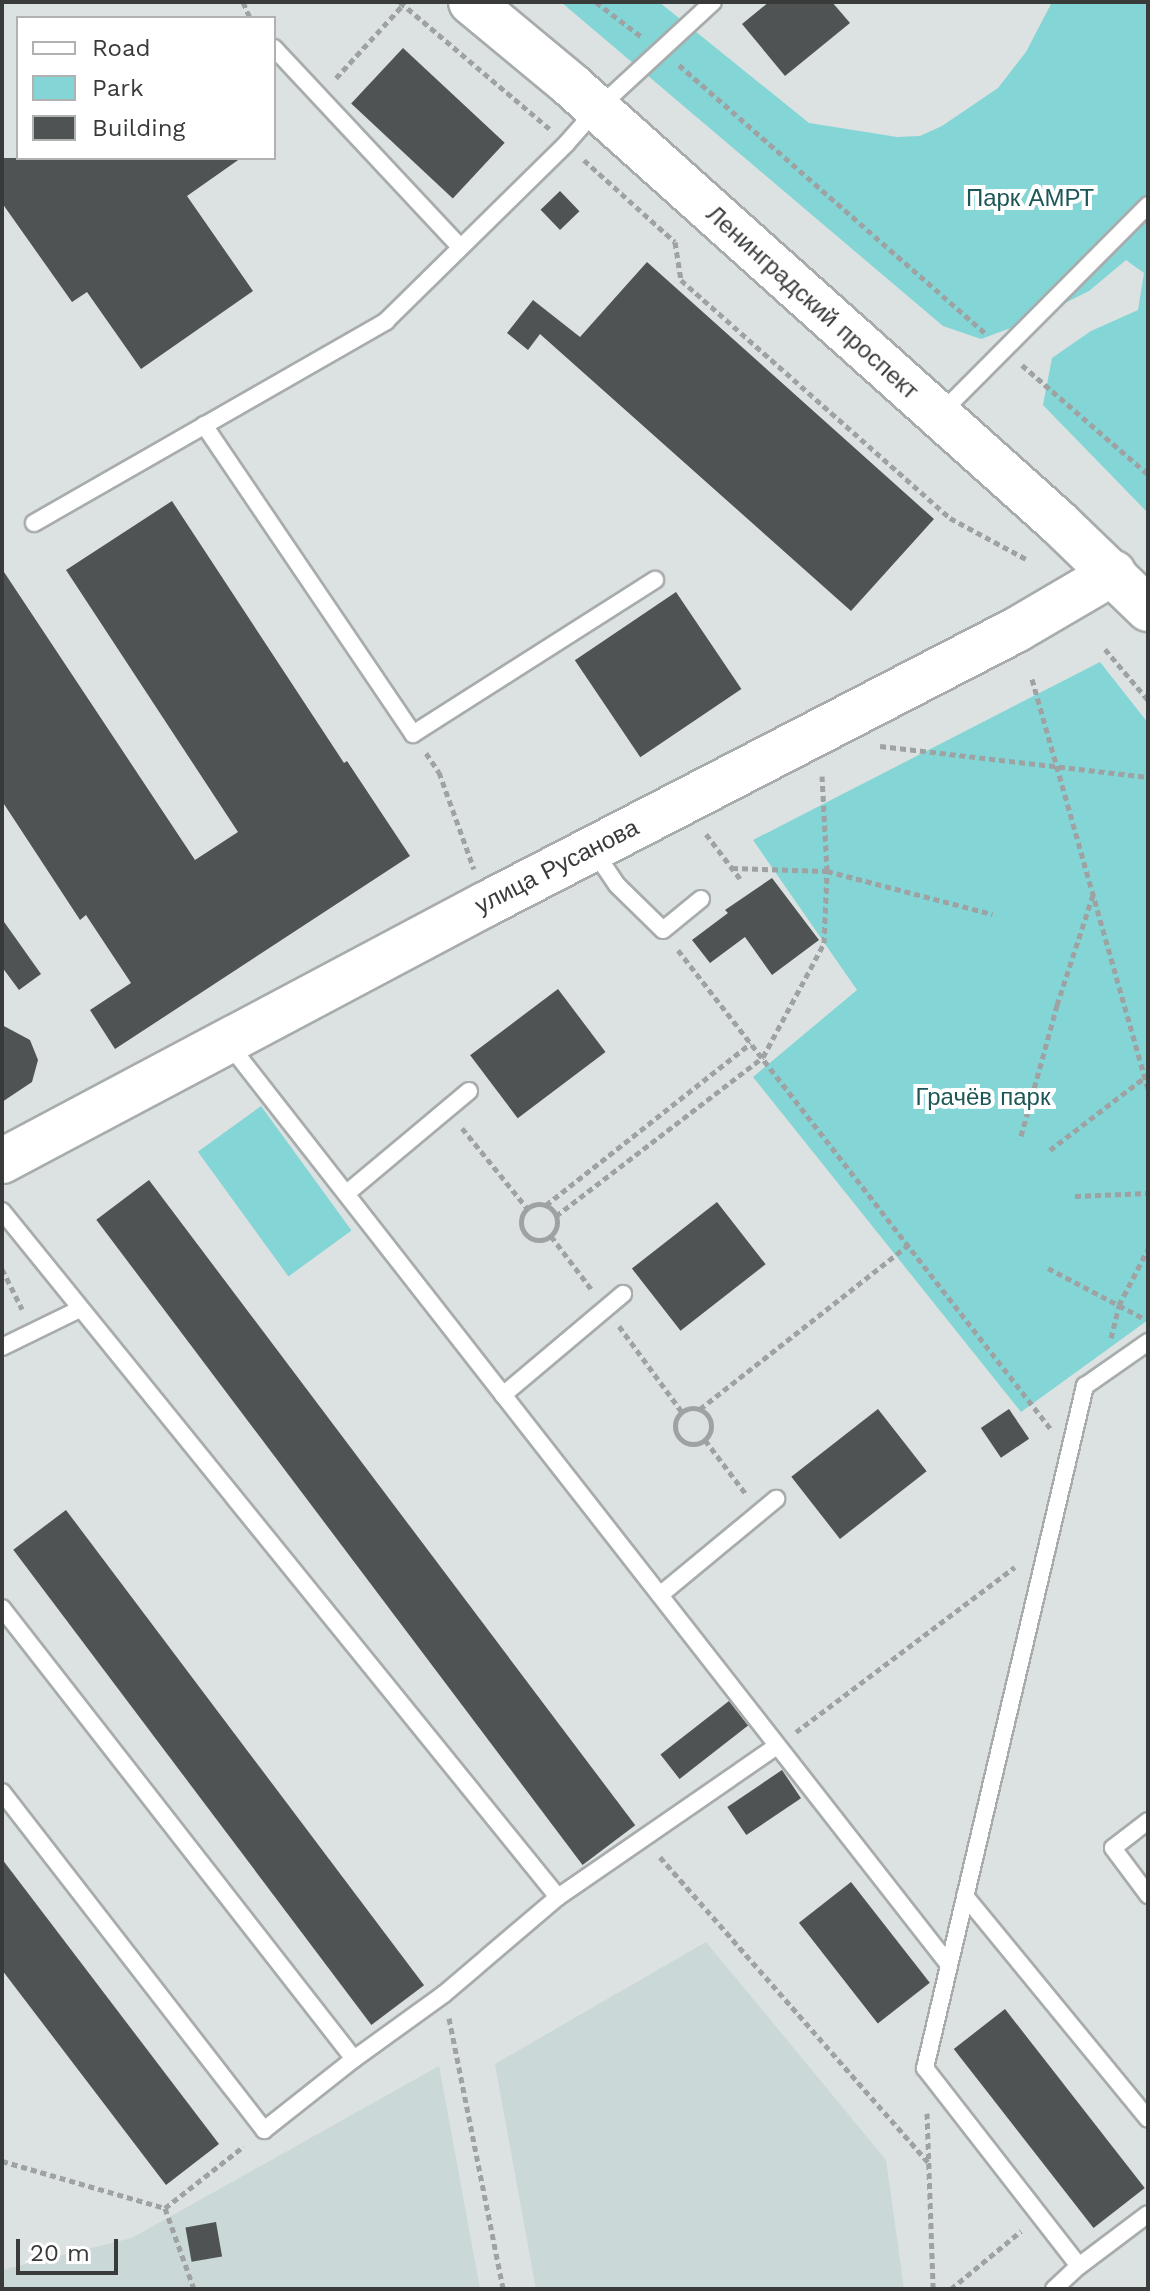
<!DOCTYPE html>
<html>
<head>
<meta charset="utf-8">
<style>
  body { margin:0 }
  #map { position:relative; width:1150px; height:2291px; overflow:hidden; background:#dce1e1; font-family:"Work Sans",sans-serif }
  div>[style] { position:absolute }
  .built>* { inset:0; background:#cad8d7 }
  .green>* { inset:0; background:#83d5d6; transform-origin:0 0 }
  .building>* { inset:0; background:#4f5353; transform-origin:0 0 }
  .path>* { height:5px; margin-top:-2.5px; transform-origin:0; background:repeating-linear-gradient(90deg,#9ea2a2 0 6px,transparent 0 10px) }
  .path>.ring { margin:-2.5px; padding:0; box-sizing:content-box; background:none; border:5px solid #9ea2a2; border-radius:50% }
  .roads { filter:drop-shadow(2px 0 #a8acac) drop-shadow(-2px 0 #a8acac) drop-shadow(0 2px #a8acac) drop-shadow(0 -2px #a8acac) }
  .lane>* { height:16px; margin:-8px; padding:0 8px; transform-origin:8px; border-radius:8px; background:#fff }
  .secondary>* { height:44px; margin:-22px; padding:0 22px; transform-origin:22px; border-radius:22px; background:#fff }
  span { translate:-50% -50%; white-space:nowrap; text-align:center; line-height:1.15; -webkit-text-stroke:8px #fff; paint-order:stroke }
  .park-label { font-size:24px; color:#1d5657 }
  .street-label { font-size:24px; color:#393b3b }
  .frame { position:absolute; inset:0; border:4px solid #393b3b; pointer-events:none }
  .legend { position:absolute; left:16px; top:16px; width:260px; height:144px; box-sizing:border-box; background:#fff; border:2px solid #b0b1b1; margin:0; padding:10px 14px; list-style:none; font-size:24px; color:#393b3b }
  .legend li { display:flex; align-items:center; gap:16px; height:40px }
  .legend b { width:40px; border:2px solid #b0b1b1 }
  .scale { position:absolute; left:16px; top:2239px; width:102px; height:36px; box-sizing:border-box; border:4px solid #393b3b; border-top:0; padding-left:10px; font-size:24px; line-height:28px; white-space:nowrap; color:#393b3b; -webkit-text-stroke:6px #fff; paint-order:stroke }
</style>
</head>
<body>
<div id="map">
  <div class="built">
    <i style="clip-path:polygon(706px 1942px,886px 2160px,904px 2289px,536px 2289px,495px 2064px)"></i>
    <i style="clip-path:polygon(439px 2066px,480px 2289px,2px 2289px,2px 2270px,132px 2238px)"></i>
  </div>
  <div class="green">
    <i style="clip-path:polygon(561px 2px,659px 2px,809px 123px,897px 137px,920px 136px,942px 126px,998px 88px,1026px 52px,1052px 2px,1148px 2px,1148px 513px,1043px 405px,1052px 358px,1091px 331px,1138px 310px,1144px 273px,1126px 260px,1089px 291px,1027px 322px,981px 339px,943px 326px)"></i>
    <i style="clip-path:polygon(1100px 662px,1148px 723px,1148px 1320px,1021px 1412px,753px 1077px,857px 990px,753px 840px)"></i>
    <i style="left:261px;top:1106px;width:154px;height:78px;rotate:54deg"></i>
  </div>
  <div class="building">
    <i style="clip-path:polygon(769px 2px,832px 2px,850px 23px,785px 76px,742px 24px)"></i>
    <i style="left:403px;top:48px;width:139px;height:76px;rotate:43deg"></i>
    <i style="clip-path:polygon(2px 158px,241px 158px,187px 196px,253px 291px,141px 369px,87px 292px,72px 302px,2px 203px)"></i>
    <i style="left:560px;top:191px;width:28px;height:27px;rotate:46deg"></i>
    <i style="clip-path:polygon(647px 262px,934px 519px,851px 611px,540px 334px,528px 350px,507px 333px,533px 300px,580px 337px)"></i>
    <i style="clip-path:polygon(172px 501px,344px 763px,347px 761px,410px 856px,115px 1049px,90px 1010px,131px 983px,86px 915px,80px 920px,2px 801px,2px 569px,195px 860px,238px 832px,66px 570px)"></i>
    <i style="left:676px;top:592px;width:117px;height:122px;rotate:56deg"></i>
    <i style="clip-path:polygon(772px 878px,819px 940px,772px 975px,745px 937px,710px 963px,692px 940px,728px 913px,725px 910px)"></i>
    <i style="clip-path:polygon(2px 919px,41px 974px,19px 990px,2px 967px)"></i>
    <i style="left:558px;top:989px;width:79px;height:110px;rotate:53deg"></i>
    <i style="clip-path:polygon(2px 1025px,30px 1040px,38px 1060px,32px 1082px,2px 1102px)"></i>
    <i style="left:149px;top:1180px;width:808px;height:66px;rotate:53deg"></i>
    <i style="left:717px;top:1202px;width:79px;height:108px;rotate:52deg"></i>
    <i style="left:878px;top:1409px;width:79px;height:110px;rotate:52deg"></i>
    <i style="left:1009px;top:1409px;width:36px;height:34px;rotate:56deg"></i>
    <i style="left:66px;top:1510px;width:595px;height:66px;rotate:53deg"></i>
    <i style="left:729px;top:1701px;width:31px;height:87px;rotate:52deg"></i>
    <i style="left:782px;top:1770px;width:34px;height:66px;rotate:56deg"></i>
    <i style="clip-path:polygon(2px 1859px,219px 2144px,166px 2185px,2px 1970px)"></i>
    <i style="left:851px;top:1882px;width:128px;height:66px;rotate:52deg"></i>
    <i style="left:1005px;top:2009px;width:227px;height:65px;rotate:52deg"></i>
    <i style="left:216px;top:2222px;width:35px;height:31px;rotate:80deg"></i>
  </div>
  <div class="path">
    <i style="left:243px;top:2px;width:17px;rotate:66deg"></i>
    <i style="left:400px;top:2px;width:197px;rotate:40.3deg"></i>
    <i style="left:596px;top:2px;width:58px;rotate:37.3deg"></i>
    <i style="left:679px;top:65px;width:410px;rotate:41.2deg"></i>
    <i style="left:336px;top:78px;width:99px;rotate:-47.5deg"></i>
    <i style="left:584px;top:160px;width:122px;rotate:42deg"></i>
    <i style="left:675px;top:242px;width:38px;rotate:81deg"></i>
    <i style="left:681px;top:280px;width:359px;rotate:41.5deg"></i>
    <i style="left:950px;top:518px;width:86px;rotate:28.3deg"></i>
    <i style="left:1022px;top:365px;width:167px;rotate:40.9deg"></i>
    <i style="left:1105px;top:649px;width:67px;rotate:49.9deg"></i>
    <i style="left:1032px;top:679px;width:427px;rotate:74.2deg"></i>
    <i style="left:880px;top:746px;width:270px;rotate:6.6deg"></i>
    <i style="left:426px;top:753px;width:23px;rotate:56deg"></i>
    <i style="left:439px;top:772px;width:103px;rotate:70.2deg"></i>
    <i style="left:706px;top:834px;width:58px;rotate:52.7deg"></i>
    <i style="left:732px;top:868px;width:95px;rotate:1.8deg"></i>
    <i style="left:827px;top:871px;width:171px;rotate:14.6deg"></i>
    <i style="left:678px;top:950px;width:606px;rotate:52.11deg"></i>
    <i style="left:462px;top:1128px;width:103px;rotate:50.9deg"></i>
    <i style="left:1021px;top:1136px;width:136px;rotate:-74.6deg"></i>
    <i style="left:1057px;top:1005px;width:116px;rotate:-71.9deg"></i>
    <i style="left:1050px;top:1150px;width:118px;rotate:-37.5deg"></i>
    <i style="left:1075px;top:1196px;width:73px;rotate:-2.4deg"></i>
    <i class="ring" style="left:521px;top:1204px;width:31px;height:31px"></i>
    <i style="left:546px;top:1205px;width:261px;rotate:-38.3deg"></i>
    <i style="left:556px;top:1216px;width:261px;rotate:-37.5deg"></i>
    <i style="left:763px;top:1057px;width:129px;rotate:-61.8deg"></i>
    <i style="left:824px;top:943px;width:72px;rotate:-87.6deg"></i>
    <i style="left:827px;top:871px;width:95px;rotate:-93deg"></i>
    <i style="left:551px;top:1236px;width:68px;rotate:52.8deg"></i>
    <i style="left:1048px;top:1268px;width:107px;rotate:27.8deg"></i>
    <i style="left:2px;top:1269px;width:45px;rotate:63.4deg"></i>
    <i style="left:619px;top:1326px;width:107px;rotate:53.8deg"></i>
    <i style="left:1111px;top:1338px;width:34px;rotate:-76deg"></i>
    <i style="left:1119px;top:1305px;width:63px;rotate:-62.6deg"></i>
    <i class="ring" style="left:675px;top:1408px;width:31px;height:31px"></i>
    <i style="left:700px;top:1409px;width:267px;rotate:-38.2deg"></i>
    <i style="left:705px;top:1440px;width:68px;rotate:52.8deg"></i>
    <i style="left:796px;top:1732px;width:274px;rotate:-37deg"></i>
    <i style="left:660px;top:1857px;width:406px;rotate:48.7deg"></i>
    <i style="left:449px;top:2018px;width:276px;rotate:78.7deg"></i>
    <i style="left:927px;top:2113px;width:176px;rotate:88deg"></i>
    <i style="left:2px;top:2161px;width:170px;rotate:16.1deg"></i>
    <i style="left:194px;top:2289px;width:86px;rotate:-109.7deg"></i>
    <i style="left:165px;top:2208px;width:100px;rotate:-38.1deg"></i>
    <i style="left:951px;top:2289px;width:91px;rotate:-39.6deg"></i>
  </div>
  <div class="roads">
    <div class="lane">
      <i style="left:274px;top:48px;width:272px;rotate:46.9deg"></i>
      <i style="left:939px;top:415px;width:296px;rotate:-45.1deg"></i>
      <i style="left:204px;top:425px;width:373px;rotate:55.9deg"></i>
      <i style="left:413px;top:734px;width:287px;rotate:-32.5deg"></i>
      <i style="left:34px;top:523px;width:406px;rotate:-29.8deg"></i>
      <i style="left:386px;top:321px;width:252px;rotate:-44.5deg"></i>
      <i style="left:566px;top:144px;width:45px;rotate:-48.6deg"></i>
      <i style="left:596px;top:110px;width:159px;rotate:-42.7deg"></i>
      <i style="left:594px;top:851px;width:41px;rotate:55.9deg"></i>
      <i style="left:617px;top:885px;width:64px;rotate:44.4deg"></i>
      <i style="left:663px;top:930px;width:49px;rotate:-39.2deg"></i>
      <i style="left:228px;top:1043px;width:1170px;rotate:51.97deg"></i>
      <i style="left:347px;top:1193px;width:159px;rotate:-39.9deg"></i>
      <i style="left:2px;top:1211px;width:883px;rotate:50.98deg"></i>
      <i style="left:2px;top:1347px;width:87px;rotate:-26deg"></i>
      <i style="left:503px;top:1395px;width:157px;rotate:-40.1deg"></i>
      <i style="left:660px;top:1595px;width:151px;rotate:-39.6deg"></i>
      <i style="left:2px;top:1608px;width:572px;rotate:52.03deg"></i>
      <i style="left:2px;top:1792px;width:428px;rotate:52.2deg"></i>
      <i style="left:264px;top:2130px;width:115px;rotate:-38.3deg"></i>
      <i style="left:354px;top:2059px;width:111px;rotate:-35.8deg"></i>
      <i style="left:444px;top:1994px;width:150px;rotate:-40.4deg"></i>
      <i style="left:558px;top:1897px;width:266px;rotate:-34.6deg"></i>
      <i style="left:1148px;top:1821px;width:44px;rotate:142.4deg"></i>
      <i style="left:1113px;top:1848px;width:59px;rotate:53.3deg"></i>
      <i style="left:965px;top:1896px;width:288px;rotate:50.6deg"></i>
      <i style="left:1079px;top:2266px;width:86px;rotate:-37deg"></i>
      <i style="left:1054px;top:2289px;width:34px;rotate:-43deg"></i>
      <i style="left:1079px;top:2266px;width:251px;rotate:-127.9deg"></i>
      <i style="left:925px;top:2068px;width:701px;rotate:-76.8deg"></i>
      <i style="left:1085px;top:1386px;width:77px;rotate:-34.9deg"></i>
    </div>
    <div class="secondary">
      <i style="left:471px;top:2px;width:131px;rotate:39.7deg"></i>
      <i style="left:572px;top:86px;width:654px;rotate:41.9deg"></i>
      <i style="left:1059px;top:523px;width:124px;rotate:44deg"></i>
      <i style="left:2px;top:1161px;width:548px;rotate:-27.97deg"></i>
      <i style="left:486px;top:904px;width:597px;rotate:-27.34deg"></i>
      <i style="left:1016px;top:630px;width:113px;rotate:-30.4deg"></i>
    </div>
  </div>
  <div class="park-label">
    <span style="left:1030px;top:199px">Парк АМРТ</span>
    <span style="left:983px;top:1098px">Грачёв парк</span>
  </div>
  <div class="street-label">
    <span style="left:812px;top:303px;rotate:42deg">Ленинградский проспект</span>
    <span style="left:557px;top:867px;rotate:-27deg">улица Русанова</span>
  </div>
  <div class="frame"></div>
  <ul class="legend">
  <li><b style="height:10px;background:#fff"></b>Road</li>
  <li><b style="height:22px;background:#83d5d6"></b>Park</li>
  <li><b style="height:22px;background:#4f5353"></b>Building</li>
  </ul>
  <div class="scale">20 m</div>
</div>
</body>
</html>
